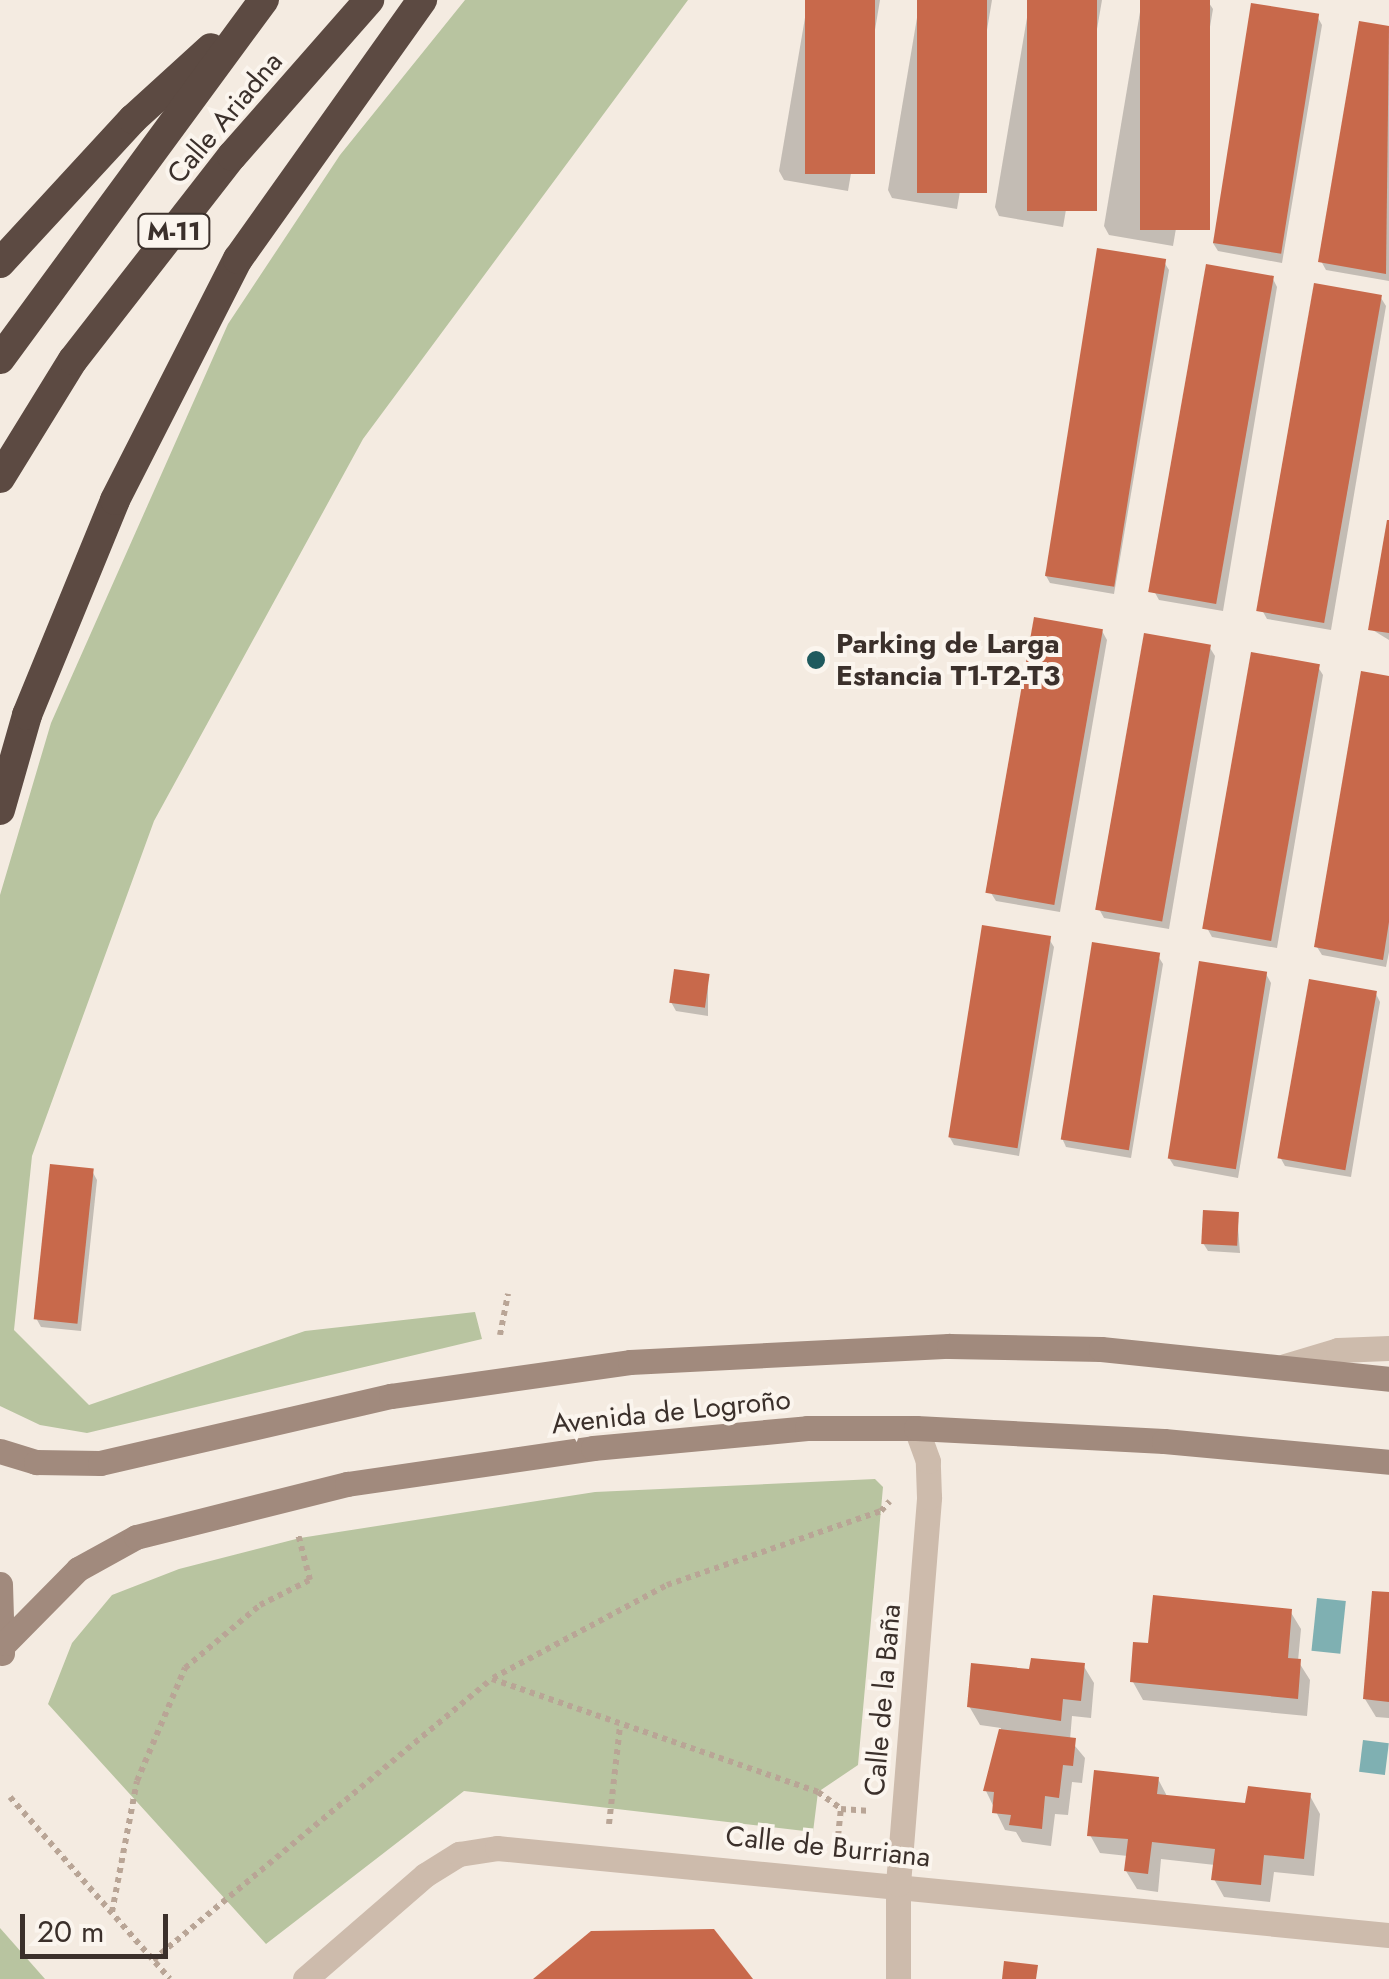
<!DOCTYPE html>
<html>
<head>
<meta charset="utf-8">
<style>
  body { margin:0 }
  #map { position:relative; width:1389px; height:1979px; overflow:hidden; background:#f4ebe1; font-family:Jost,sans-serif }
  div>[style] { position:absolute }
  .green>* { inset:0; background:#b8c4a0 }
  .water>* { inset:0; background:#7fb0b2; transform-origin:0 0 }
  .shadow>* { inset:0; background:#0003 }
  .building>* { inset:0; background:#c8694b; transform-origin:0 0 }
  .path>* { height:6px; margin-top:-3px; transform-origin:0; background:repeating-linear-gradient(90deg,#b9a596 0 5px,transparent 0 10px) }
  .street>* { height:25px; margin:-12.5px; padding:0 12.5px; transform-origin:12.5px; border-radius:12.5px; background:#cdbbac }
  .secondary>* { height:25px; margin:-12.5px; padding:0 12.5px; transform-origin:12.5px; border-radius:12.5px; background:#a18a7d }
  .highway>* { height:30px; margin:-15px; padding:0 15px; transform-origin:15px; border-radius:15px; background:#5c4a42 }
  .dots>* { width:28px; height:28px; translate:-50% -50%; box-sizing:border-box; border:5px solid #fbf5ee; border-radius:50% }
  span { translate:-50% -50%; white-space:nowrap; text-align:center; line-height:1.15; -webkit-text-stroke:8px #fbf5ee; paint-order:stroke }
  .shield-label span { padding:2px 8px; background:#fbf5ee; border:2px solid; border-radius:8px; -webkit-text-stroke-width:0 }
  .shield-label { font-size:25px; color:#3b302b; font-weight:700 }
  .street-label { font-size:28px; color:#3b302b }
  .poi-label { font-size:28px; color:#3b302b; font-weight:700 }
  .left { translate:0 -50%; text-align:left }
  .scale { position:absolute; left:20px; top:1914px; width:148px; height:45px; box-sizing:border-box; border:5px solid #3b302b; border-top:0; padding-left:12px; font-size:30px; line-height:35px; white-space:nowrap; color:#3b302b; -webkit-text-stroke:8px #fbf5ee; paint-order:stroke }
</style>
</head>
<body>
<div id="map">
  <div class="green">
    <i style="clip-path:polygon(465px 0,688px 0,363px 439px,154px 821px,32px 1156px,14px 1330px,89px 1405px,305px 1331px,475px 1312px,482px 1339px,87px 1433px,40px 1425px,0 1406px,0 895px,51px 723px,228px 324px,340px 155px)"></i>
    <i style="clip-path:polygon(875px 1479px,883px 1487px,858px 1765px,818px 1792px,813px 1832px,464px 1791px,266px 1944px,48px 1704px,72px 1643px,112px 1595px,179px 1569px,300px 1538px,595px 1492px)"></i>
    <i style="clip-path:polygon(0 1928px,45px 1979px,0 1979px)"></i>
  </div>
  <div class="water">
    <i style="left:1317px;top:1598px;width:29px;height:53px;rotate:6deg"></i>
    <i style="left:1363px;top:1740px;width:26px;height:32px;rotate:7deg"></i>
  </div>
  <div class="shadow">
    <i style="clip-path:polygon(808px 0,880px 0,848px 191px,784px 180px,779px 171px)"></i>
    <i style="clip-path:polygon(920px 0,992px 0,957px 209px,892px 198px,888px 190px)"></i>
    <i style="clip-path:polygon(1030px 0,1102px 0,1063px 227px,999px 216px,995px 207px)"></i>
    <i style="clip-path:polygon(1142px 0,1207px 0,1213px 9px,1173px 246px,1109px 235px,1104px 226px)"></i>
    <i style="clip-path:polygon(1317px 16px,1322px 25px,1282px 263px,1218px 251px,1213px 243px)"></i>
    <i style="clip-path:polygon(1361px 24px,1389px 29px,1389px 281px,1326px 270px,1321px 261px)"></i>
    <i style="clip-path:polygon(1164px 262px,1169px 270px,1114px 594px,1050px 583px,1045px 574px)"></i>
    <i style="clip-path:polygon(1273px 279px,1277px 287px,1223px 611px,1159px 600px,1154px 591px)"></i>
    <i style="clip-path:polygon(1381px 298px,1386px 306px,1331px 630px,1267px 619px,1262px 610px)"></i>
    <i style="clip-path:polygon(1389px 523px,1389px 640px,1371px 629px)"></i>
    <i style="clip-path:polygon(1102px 631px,1107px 640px,1060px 912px,996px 901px,991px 893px)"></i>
    <i style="clip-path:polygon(1210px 648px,1215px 656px,1169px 929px,1104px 918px,1099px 909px)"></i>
    <i style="clip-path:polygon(1318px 667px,1323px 675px,1277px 948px,1212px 937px,1207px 928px)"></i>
    <i style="clip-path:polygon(1389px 679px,1389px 952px,1386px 967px,1322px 955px,1317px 947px)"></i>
    <i style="clip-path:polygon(1049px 939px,1054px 947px,1019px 1156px,954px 1145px,949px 1136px)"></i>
    <i style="clip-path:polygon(1158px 956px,1163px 964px,1131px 1158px,1066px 1147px,1062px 1138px)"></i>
    <i style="clip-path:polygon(1266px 974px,1271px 983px,1238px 1178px,1174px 1166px,1169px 1158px)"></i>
    <i style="clip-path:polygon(708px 977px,708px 1016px,676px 1011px,671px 1002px)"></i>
    <i style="clip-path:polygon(1376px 994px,1380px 1002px,1351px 1177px,1285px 1166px,1280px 1157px)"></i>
    <i style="clip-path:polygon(92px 1171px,97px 1180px,81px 1331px,41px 1327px,36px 1318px)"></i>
    <i style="clip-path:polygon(1237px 1214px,1240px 1253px,1208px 1251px,1203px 1243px)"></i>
    <i style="clip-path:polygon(1389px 1595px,1389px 1718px,1376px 1717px,1365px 1699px)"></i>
    <i style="clip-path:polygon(1290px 1611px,1301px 1629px,1298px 1661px,1310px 1680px,1307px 1716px,1143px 1700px,1133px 1682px,1150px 1646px)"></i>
    <i style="clip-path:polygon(1083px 1665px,1094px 1683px,1091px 1718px,1072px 1716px,1070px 1740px,1085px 1758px,1082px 1783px,1072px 1782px,1068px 1815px,1055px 1814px,1051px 1846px,1022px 1842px,1016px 1832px,1005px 1830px,986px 1791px,1001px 1728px,980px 1725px,969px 1706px,1032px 1672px)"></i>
    <i style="clip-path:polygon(1158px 1779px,1168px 1798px,1248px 1806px,1310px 1796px,1320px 1814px,1314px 1876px,1274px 1872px,1270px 1902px,1224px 1897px,1214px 1879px,1215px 1865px,1161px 1859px,1158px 1892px,1137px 1889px,1126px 1871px,1128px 1856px,1100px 1853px,1090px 1835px)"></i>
  </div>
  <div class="building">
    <i style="left:805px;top:0;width:70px;height:174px"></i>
    <i style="left:917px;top:0;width:70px;height:193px"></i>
    <i style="left:1027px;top:0;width:70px;height:211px"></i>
    <i style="left:1140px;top:0;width:70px;height:230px"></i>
    <i style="left:1251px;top:3px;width:69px;height:243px;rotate:9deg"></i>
    <i style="clip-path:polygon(1359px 21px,1389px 26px,1386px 274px,1318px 262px)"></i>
    <i style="left:1097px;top:248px;width:70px;height:332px;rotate:9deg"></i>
    <i style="left:1206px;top:264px;width:69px;height:333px;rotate:10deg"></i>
    <i style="left:1314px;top:283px;width:69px;height:333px;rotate:10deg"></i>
    <i style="clip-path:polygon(1387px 520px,1389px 520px,1389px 633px,1368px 630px)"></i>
    <i style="left:1034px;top:617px;width:70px;height:280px;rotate:10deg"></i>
    <i style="left:1144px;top:633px;width:68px;height:281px;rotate:10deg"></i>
    <i style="left:1251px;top:652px;width:70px;height:281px;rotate:10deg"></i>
    <i style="clip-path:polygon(1361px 671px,1389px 676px,1389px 922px,1383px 960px,1314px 947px)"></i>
    <i style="left:982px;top:925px;width:70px;height:215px;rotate:9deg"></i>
    <i style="left:1092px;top:942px;width:69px;height:200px;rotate:9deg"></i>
    <i style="left:1199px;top:961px;width:69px;height:200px;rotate:9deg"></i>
    <i style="left:674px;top:969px;width:36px;height:34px;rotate:8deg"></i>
    <i style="left:1309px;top:979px;width:69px;height:182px;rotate:10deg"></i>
    <i style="left:50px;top:1164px;width:44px;height:156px;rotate:6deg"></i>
    <i style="left:1203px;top:1210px;width:36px;height:34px;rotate:3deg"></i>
    <i style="clip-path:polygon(1372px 1591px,1389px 1592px,1389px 1702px,1363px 1699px)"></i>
    <i style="clip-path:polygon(1153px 1595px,1292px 1609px,1288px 1658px,1301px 1659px,1298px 1699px,1130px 1682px,1133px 1642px,1148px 1643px)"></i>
    <i style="clip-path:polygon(1031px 1658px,1085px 1663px,1081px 1701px,1063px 1699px,1061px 1721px,967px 1707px,971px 1663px,1029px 1669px)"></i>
    <i style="clip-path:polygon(999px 1729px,1076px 1738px,1073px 1766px,1063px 1765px,1059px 1798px,1045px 1796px,1042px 1829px,1009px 1825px,1011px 1815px,992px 1813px,994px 1792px,983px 1791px)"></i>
    <i style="clip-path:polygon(1094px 1770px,1159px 1777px,1157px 1794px,1245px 1803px,1248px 1786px,1311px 1793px,1304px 1859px,1264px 1855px,1261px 1885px,1211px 1880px,1215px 1849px,1152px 1842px,1148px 1874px,1124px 1871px,1128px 1839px,1087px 1836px)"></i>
    <i style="clip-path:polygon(714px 1929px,753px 1979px,533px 1979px,591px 1931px)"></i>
    <i style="clip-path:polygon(1004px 1961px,1038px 1965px,1036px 1979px,1002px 1979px)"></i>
  </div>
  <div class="path">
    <i style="left:500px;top:1335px;width:42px;rotate:-79deg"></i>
    <i style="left:493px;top:1678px;width:197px;rotate:-28.1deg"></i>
    <i style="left:667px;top:1585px;width:226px;rotate:-19.1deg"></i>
    <i style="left:881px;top:1511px;width:13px;rotate:-48deg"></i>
    <i style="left:10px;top:1797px;width:242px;rotate:48.7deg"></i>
    <i style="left:609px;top:1824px;width:99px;rotate:-83.6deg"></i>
    <i style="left:837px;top:1846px;width:37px;rotate:-84deg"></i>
    <i style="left:841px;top:1809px;width:26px;rotate:4deg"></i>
    <i style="left:112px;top:1912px;width:133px;rotate:-79.2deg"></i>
    <i style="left:137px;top:1781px;width:123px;rotate:-67deg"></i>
    <i style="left:185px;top:1668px;width:98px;rotate:-40deg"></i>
    <i style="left:260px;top:1605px;width:56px;rotate:-26.6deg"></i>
    <i style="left:310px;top:1580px;width:48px;rotate:-104.6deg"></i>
    <i style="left:153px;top:1960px;width:440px;rotate:-39.7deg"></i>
    <i style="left:492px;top:1679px;width:345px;rotate:19.1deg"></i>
    <i style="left:818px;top:1792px;width:29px;rotate:36deg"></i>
  </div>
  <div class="street">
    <i style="left:1285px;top:1366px;width:55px;rotate:-16.8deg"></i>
    <i style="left:1338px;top:1350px;width:51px;rotate:-2.2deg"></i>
    <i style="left:305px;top:1979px;width:159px;rotate:-40.9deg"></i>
    <i style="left:425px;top:1875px;width:40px;rotate:-32deg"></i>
    <i style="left:459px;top:1854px;width:38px;rotate:-9deg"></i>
    <i style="left:497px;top:1848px;width:896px;rotate:5.57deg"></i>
    <i style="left:898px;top:1979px;width:95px;rotate:-90deg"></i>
    <i style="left:898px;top:1884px;width:388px;rotate:-85.4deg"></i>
    <i style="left:929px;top:1497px;width:36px;rotate:-92deg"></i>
    <i style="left:928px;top:1461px;width:35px;rotate:-110deg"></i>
  </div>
  <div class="secondary">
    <i style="left:0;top:1451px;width:38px;rotate:17deg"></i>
    <i style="left:36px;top:1462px;width:64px;rotate:0.9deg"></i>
    <i style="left:100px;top:1463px;width:299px;rotate:-13deg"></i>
    <i style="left:391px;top:1396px;width:241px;rotate:-8.1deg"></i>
    <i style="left:630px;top:1362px;width:319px;rotate:-2.9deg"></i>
    <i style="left:949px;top:1346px;width:152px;rotate:1.1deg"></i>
    <i style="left:1101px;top:1349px;width:290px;rotate:5.9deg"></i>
    <i style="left:0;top:1584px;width:69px;rotate:88.3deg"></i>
    <i style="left:5px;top:1643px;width:104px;rotate:-45.4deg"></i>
    <i style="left:78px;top:1569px;width:66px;rotate:-28.9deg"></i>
    <i style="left:136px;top:1537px;width:218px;rotate:-14.1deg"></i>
    <i style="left:347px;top:1484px;width:249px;rotate:-8.3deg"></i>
    <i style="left:593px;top:1448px;width:215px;rotate:-5.3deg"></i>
    <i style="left:807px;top:1428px;width:109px"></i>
    <i style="left:916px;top:1428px;width:248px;rotate:3deg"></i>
    <i style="left:1164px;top:1441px;width:226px;rotate:5.3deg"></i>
  </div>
  <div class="highway">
    <i style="left:0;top:263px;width:196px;rotate:-47.3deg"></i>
    <i style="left:133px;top:119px;width:105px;rotate:-42.3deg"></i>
    <i style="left:0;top:359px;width:446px;rotate:-53.7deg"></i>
    <i style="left:0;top:478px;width:139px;rotate:-58.3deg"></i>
    <i style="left:73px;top:360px;width:259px;rotate:-52.1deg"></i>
    <i style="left:232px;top:156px;width:208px;rotate:-48.7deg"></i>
    <i style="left:0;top:810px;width:99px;rotate:-74.1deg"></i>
    <i style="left:27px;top:715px;width:232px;rotate:-67.7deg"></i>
    <i style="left:115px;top:500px;width:271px;rotate:-63deg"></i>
    <i style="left:238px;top:259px;width:318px;rotate:-54.6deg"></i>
  </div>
  <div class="dots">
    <i style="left:816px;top:660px;background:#1f5a5e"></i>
  </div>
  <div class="shield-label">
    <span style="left:174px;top:231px">M-11</span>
  </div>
  <div class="street-label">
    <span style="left:225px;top:118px;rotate:-50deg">Calle Ariadna</span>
    <span style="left:671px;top:1412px;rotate:-6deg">Avenida de Logroño</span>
    <span style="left:883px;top:1700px;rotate:-85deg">Calle de la Baña</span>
    <span style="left:828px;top:1847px;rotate:6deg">Calle de Burriana</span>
  </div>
  <div class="poi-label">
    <span class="left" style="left:836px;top:660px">Parking de Larga<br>Estancia T1-T2-T3</span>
  </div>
  <div class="scale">20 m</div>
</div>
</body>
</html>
